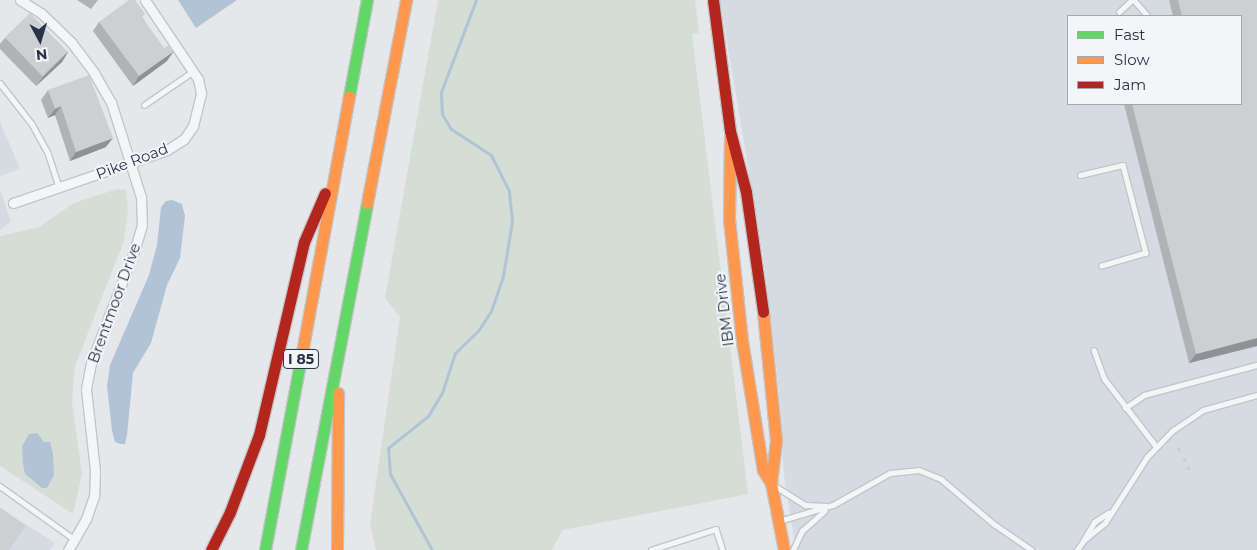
<!DOCTYPE html>
<html>
<head>
<meta charset="utf-8">
<style>
  body { margin:0 }
  #map { position:relative; width:1257px; height:550px; overflow:hidden; background:#e5e7ea; font-family:Montserrat,sans-serif }
  div>[style] { position:absolute }
  .built>* { inset:0; background:#d6dae1 }
  .green>* { inset:0; background:#d5ded5 }
  .water>* { inset:0; background:#b1c3d7 }
  .stream>* { height:3px; margin:-1.5px; padding:0 1.5px; transform-origin:1.5px; border-radius:1.5px; background:#b1c3d7 }
  .path>* { height:2px; margin-top:-1px; transform-origin:0; background:repeating-linear-gradient(90deg,#c6c8cc 0 4px,transparent 0 8px) }
  .roads { filter:drop-shadow(1px 0 #c3c5c8) drop-shadow(-1px 0 #c3c5c8) drop-shadow(0 1px #c3c5c8) drop-shadow(0 -1px #c3c5c8) }
  .lane>* { height:4.5px; margin:-2.25px; padding:0 2.25px; transform-origin:2.25px; border-radius:2.25px; background:#f4f5f7 }
  .street>* { height:9px; margin:-4.5px; padding:0 4.5px; transform-origin:4.5px; border-radius:4.5px; background:#f4f5f7 }
  .fast>* { height:11px; margin:-5.5px; padding:0 5.5px; transform-origin:5.5px; border-radius:5.5px; background:#63d668 }
  .slow>* { height:11px; margin:-5.5px; padding:0 5.5px; transform-origin:5.5px; border-radius:5.5px; background:#ff974d }
  .jam>* { height:11px; margin:-5.5px; padding:0 5.5px; transform-origin:5.5px; border-radius:5.5px; background:#b3261e }
  .wall>* { inset:0; background:#b1b2b5 }
  .shaded-wall>* { inset:0; background:#909194 }
  .building>* { inset:0; background:#cecfd3; transform-origin:0 0 }
  span { translate:-50% -50%; white-space:nowrap; text-align:center; line-height:1.15; -webkit-text-stroke:4px #f3f6f9; paint-order:stroke }
  .shield-label span { padding:1px 4px; background:#f3f6f9; border:1px solid; border-radius:4px; -webkit-text-stroke-width:0 }
  .shield-label { font-size:14px; color:#293347; font-weight:700 }
  .street-label { font-size:15px; color:#293347 }
  .legend { position:absolute; left:1067px; top:15px; width:175px; height:90px; box-sizing:border-box; background:#f3f6f9; border:1px solid #a2a8b2; margin:0; padding:6px 9px; list-style:none; font-size:15px; color:#293347 }
  .legend li { display:flex; align-items:center; gap:10px; height:25px }
  .legend b { width:25px; border:1px solid #a2a8b2 }
  .north { position:absolute; left:15px; top:15px; width:50px; height:50px; -webkit-text-stroke:4px #f3f6f9; paint-order:stroke; rotate:174deg; font-size:14px; font-weight:700; line-height:20px; text-align:center; color:#293347 }
  .north::after { content:''; display:block; margin:auto; width:18px; height:22px; background:#293347; clip-path:polygon(50% 0,100% 100%,50% 72%,0 100%) }
</style>
</head>
<body>
<div id="map">
  <div class="built">
    <i style="clip-path:polygon(evenodd,720px 0,1257px 0,1257px 550px,796px 550px,784px 475px,779px 391px,764px 261px,720px 0,1068px 16px,1241px 16px,1241px 104px,1068px 104px,1068px 16px)"></i>
    <i style="clip-path:polygon(0 122px,20px 169px,0 176px)"></i>
    <i style="clip-path:polygon(0 190px,11px 222px,0 230px)"></i>
    <i style="clip-path:polygon(0 508px,55px 543px,50px 550px,0 550px)"></i>
  </div>
  <div class="green">
    <i style="clip-path:polygon(438px 0,695px 0,699px 33px,692px 34px,748px 494px,563px 530px,552px 550px,376px 550px,370px 524px,400px 317px,385px 298px)"></i>
    <i style="clip-path:polygon(117px 189px,126px 190px,128px 210px,124px 241px,75px 366px,72px 402px,82px 474px,73px 514px,0 466px,0 236px,39px 227px,74px 203px)"></i>
  </div>
  <div class="water">
    <i style="clip-path:polygon(178px 0,237px 0,196px 28px)"></i>
    <i style="clip-path:polygon(172px 200px,182px 204px,185px 216px,180px 258px,167px 285px,151px 343px,133px 373px,127px 435px,125px 444px,120px 444px,115px 442px,112px 431px,107px 386px,110px 365px,149px 275px,157px 245px,161px 207px,166px 201px)"></i>
    <i style="clip-path:polygon(37px 433px,44px 442px,50px 442px,53px 454px,54px 475px,47px 488px,42px 488px,25px 474px,23px 464px,22px 446px,29px 434px)"></i>
  </div>
  <div class="stream">
    <i style="left:432px;top:550px;width:87px;rotate:-118.9deg"></i>
    <i style="left:390px;top:474px;width:26px;rotate:-94deg"></i>
    <i style="left:388px;top:448px;width:51px;rotate:-38.7deg"></i>
    <i style="left:428px;top:416px;width:27px;rotate:-59deg"></i>
    <i style="left:442px;top:393px;width:42px;rotate:-72deg"></i>
    <i style="left:455px;top:353px;width:32px;rotate:-44deg"></i>
    <i style="left:478px;top:331px;width:24px;rotate:-57deg"></i>
    <i style="left:491px;top:311px;width:37px;rotate:-71deg"></i>
    <i style="left:503px;top:276px;width:56px;rotate:-80.7deg"></i>
    <i style="left:512px;top:221px;width:30px;rotate:-96deg"></i>
    <i style="left:509px;top:191px;width:40px;rotate:-116.6deg"></i>
    <i style="left:491px;top:155px;width:48px;rotate:-147deg"></i>
    <i style="left:451px;top:129px;width:17px;rotate:-121deg"></i>
    <i style="left:442px;top:114px;width:22px;rotate:-93deg"></i>
    <i style="left:441px;top:92px;width:98px;rotate:-69.2deg"></i>
  </div>
  <div class="path">
    <i style="left:1178px;top:448px;width:5px;rotate:53deg"></i>
    <i style="left:1183px;top:458px;width:4px;rotate:45deg"></i>
    <i style="left:1187px;top:467px;width:4px;rotate:45deg"></i>
  </div>
  <div class="roads">
    <div class="lane">
      <i style="left:1134px;top:0;width:21px;rotate:49deg"></i>
      <i style="left:1119px;top:12px;width:18px;rotate:-43deg"></i>
      <i style="left:0;top:83px;width:52px;rotate:52deg"></i>
      <i style="left:32px;top:124px;width:33px;rotate:61deg"></i>
      <i style="left:48px;top:153px;width:36px;rotate:72deg"></i>
      <i style="left:144px;top:105px;width:58px;rotate:-34.5deg"></i>
      <i style="left:1080px;top:175px;width:44px;rotate:-13.1deg"></i>
      <i style="left:1123px;top:165px;width:91px;rotate:75.4deg"></i>
      <i style="left:1146px;top:253px;width:46px;rotate:163.5deg"></i>
      <i style="left:1094px;top:350px;width:30px;rotate:70deg"></i>
      <i style="left:1104px;top:378px;width:86px;rotate:52.6deg"></i>
      <i style="left:1125px;top:408px;width:23px;rotate:-34deg"></i>
      <i style="left:1144px;top:395px;width:117px;rotate:-14.9deg"></i>
      <i style="left:0;top:486px;width:91px;rotate:35.6deg"></i>
      <i style="left:775px;top:486px;width:36px;rotate:32deg"></i>
      <i style="left:806px;top:505px;width:20px;rotate:3deg"></i>
      <i style="left:1109px;top:513px;width:17px;rotate:147deg"></i>
      <i style="left:1095px;top:522px;width:21px;rotate:121deg"></i>
      <i style="left:1084px;top:540px;width:27px;rotate:-39deg"></i>
      <i style="left:1105px;top:523px;width:78px;rotate:-57.5deg"></i>
      <i style="left:1147px;top:457px;width:36px;rotate:-46deg"></i>
      <i style="left:1172px;top:431px;width:37px;rotate:-34deg"></i>
      <i style="left:1203px;top:410px;width:56px;rotate:-15.5deg"></i>
      <i style="left:779px;top:521px;width:56px;rotate:-16.5deg"></i>
      <i style="left:833px;top:505px;width:65px;rotate:-29.3deg"></i>
      <i style="left:890px;top:473px;width:29px;rotate:-6deg"></i>
      <i style="left:919px;top:470px;width:24px;rotate:22deg"></i>
      <i style="left:941px;top:479px;width:70px;rotate:40.3deg"></i>
      <i style="left:994px;top:524px;width:46px;rotate:34.4deg"></i>
      <i style="left:651px;top:550px;width:68px;rotate:-17.9deg"></i>
      <i style="left:716px;top:529px;width:22px;rotate:72deg"></i>
      <i style="left:793px;top:550px;width:21px;rotate:-65deg"></i>
      <i style="left:802px;top:531px;width:30px;rotate:-42deg"></i>
      <i style="left:1077px;top:550px;width:12px;rotate:-55deg"></i>
    </div>
    <div class="street">
      <i style="left:20px;top:0;width:25px;rotate:32deg"></i>
      <i style="left:41px;top:13px;width:42px;rotate:44deg"></i>
      <i style="left:71px;top:42px;width:39px;rotate:53deg"></i>
      <i style="left:94px;top:73px;width:34px;rotate:60deg"></i>
      <i style="left:111px;top:102px;width:100px;rotate:72.5deg"></i>
      <i style="left:141px;top:197px;width:28px;rotate:88deg"></i>
      <i style="left:142px;top:225px;width:27px;rotate:107deg"></i>
      <i style="left:134px;top:251px;width:120px;rotate:111deg"></i>
      <i style="left:91px;top:363px;width:26px;rotate:101deg"></i>
      <i style="left:86px;top:389px;width:82px;rotate:83.7deg"></i>
      <i style="left:95px;top:471px;width:25px;rotate:92deg"></i>
      <i style="left:94px;top:496px;width:24px;rotate:109deg"></i>
      <i style="left:86px;top:519px;width:36px;rotate:120deg"></i>
      <i style="left:13px;top:203px;width:163px;rotate:-19deg"></i>
      <i style="left:167px;top:150px;width:20px;rotate:-33deg"></i>
      <i style="left:184px;top:139px;width:16px;rotate:-55deg"></i>
      <i style="left:193px;top:126px;width:34px;rotate:-76deg"></i>
      <i style="left:201px;top:93px;width:14px;rotate:-102deg"></i>
      <i style="left:198px;top:79px;width:95px;rotate:-123.9deg"></i>
    </div>
    <div class="fast">
      <i style="left:349px;top:96px;width:98px;rotate:-79.4deg"></i>
      <i style="left:265px;top:550px;width:195px;rotate:-79.4deg"></i>
      <i style="left:301px;top:550px;width:353px;rotate:-79.2deg"></i>
    </div>
    <div class="slow">
      <i style="left:730px;top:138px;width:81px;rotate:90.7deg"></i>
      <i style="left:729px;top:219px;width:123px;rotate:83.9deg"></i>
      <i style="left:742px;top:341px;width:131px;rotate:80.8deg"></i>
      <i style="left:763px;top:470px;width:15px;rotate:58deg"></i>
      <i style="left:771px;top:483px;width:68px;rotate:79deg"></i>
      <i style="left:367px;top:203px;width:207px;rotate:-79.1deg"></i>
      <i style="left:763px;top:312px;width:130px;rotate:84.2deg"></i>
      <i style="left:776px;top:441px;width:42px;rotate:96.8deg"></i>
      <i style="left:301px;top:358px;width:266px;rotate:-79.6deg"></i>
      <i style="left:337px;top:550px;width:157px;rotate:-89.6deg"></i>
    </div>
    <div class="jam">
      <i style="left:713px;top:0;width:132px;rotate:82.6deg"></i>
      <i style="left:730px;top:131px;width:63px;rotate:75.3deg"></i>
      <i style="left:746px;top:192px;width:121px;rotate:81.9deg"></i>
      <i style="left:211px;top:550px;width:42px;rotate:-63.4deg"></i>
      <i style="left:230px;top:512px;width:82px;rotate:-69.4deg"></i>
      <i style="left:259px;top:435px;width:198px;rotate:-76.9deg"></i>
      <i style="left:304px;top:242px;width:53px;rotate:-66.8deg"></i>
    </div>
  </div>
  <div class="wall">
    <i style="clip-path:polygon(77px 0,98px 0,91px 9px)"></i>
    <i style="clip-path:polygon(1169px 0,1257px 0,1257px 346px,1189px 363px,1124px 104px,1241px 104px,1241px 16px,1173px 16px)"></i>
    <i style="clip-path:polygon(143px 18px,167px 61px,133px 86px,93px 31px,99px 22px)"></i>
    <i style="clip-path:polygon(5px 38px,68px 52px,62px 62px,36px 86px,0 49px,0 44px)"></i>
    <i style="clip-path:polygon(48px 90px,106px 147px,70px 161px,55px 115px,48px 118px,41px 100px)"></i>
  </div>
  <div class="shaded-wall">
    <i style="clip-path:polygon(174px 51px,167px 61px,133px 86px,139px 76px)"></i>
    <i style="clip-path:polygon(68px 52px,62px 62px,36px 86px,43px 77px)"></i>
    <i style="clip-path:polygon(61px 106px,55px 115px,48px 118px,55px 109px)"></i>
    <i style="clip-path:polygon(113px 138px,106px 147px,70px 161px,76px 152px)"></i>
    <i style="clip-path:polygon(1257px 338px,1257px 346px,1189px 363px,1196px 354px)"></i>
  </div>
  <div class="building">
    <i style="clip-path:polygon(129px 0,135px 0,145px 14px,142px 17px,164px 48px,169px 45px,174px 51px,139px 76px,99px 22px)"></i>
    <i style="clip-path:polygon(1178px 0,1257px 0,1257px 338px,1196px 354px,1132px 104px,1241px 104px,1241px 16px,1182px 16px)"></i>
    <i style="left:30px;top:13px;width:54px;height:35px;rotate:46deg"></i>
    <i style="clip-path:polygon(89px 75px,113px 138px,76px 152px,61px 106px,55px 109px,48px 90px)"></i>
    <i style="clip-path:polygon(1px 508px,26px 526px,9px 550px,0 550px,0 510px)"></i>
  </div>
  <div class="shield-label">
    <span style="left:301px;top:359px">I 85</span>
  </div>
  <div class="street-label">
    <span style="left:132px;top:161px;rotate:-21deg">Pike Road</span>
    <span style="left:114px;top:303px;rotate:-70deg">Brentmoor Drive</span>
    <span style="left:724px;top:310px;rotate:-97deg">IBM Drive</span>
  </div>
  <ul class="legend">
  <li><b style="height:6px;background:#63d668"></b>Fast</li>
  <li><b style="height:6px;background:#ff974d"></b>Slow</li>
  <li><b style="height:6px;background:#b3261e"></b>Jam</li>
  </ul>
  <div class="north">N</div>
</div>
</body>
</html>
